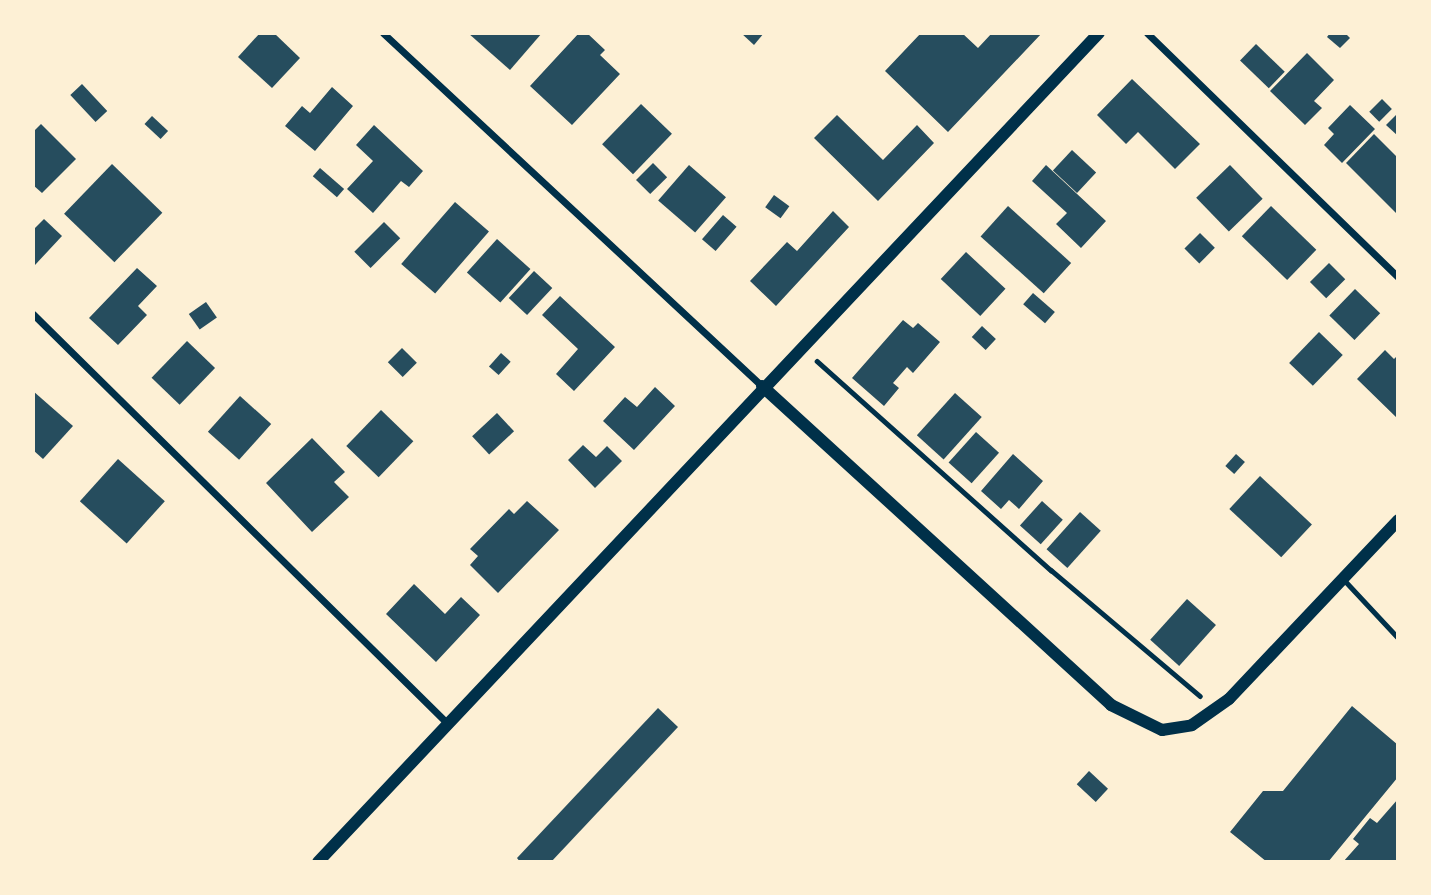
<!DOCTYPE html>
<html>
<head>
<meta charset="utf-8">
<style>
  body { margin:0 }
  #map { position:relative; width:1431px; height:895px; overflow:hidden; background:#fdf0d5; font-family:Manrope,sans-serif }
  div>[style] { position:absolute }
  .building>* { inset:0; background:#264d5e; transform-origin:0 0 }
  .path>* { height:4.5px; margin:-2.25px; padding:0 2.25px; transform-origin:2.25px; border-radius:2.25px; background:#003049 }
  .service>* { height:5px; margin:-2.5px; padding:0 2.5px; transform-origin:2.5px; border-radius:2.5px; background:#003049 }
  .minor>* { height:7px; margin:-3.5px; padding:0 3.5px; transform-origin:3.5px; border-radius:3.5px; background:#003049 }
  .tertiary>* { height:12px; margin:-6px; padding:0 6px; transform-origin:6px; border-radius:6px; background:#003049 }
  span { translate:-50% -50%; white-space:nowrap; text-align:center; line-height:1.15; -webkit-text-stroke:7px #fdf0d5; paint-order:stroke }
  .frame { position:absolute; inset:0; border:35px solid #fdf0d5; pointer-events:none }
</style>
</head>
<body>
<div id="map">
  <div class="building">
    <i style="clip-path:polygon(260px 33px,274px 33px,300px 58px,272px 88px,238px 57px)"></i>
    <i style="clip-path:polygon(468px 33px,542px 33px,510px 70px)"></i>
    <i style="clip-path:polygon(579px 33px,587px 33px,605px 50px,600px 55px,620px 74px,572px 125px,530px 86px)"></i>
    <i style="clip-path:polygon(741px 33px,764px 33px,754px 45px)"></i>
    <i style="clip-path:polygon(921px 33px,962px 33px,978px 48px,992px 33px,1042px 33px,948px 132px,885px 71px)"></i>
    <i style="clip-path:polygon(1330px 33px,1345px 33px,1350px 38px,1340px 48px,1327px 37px)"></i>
    <i style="left:1256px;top:44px;width:40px;height:23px;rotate:44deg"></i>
    <i style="clip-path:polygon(1307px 53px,1334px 80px,1314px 101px,1322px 108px,1305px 125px,1270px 91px)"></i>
    <i style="clip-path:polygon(1132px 79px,1200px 144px,1175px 169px,1138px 132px,1126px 144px,1097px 115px)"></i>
    <i style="left:82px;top:84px;width:37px;height:16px;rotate:47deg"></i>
    <i style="clip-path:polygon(332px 87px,353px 106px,315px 151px,285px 126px,302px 106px,310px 113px)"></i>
    <i style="left:1382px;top:99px;width:14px;height:18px;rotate:45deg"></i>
    <i style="left:641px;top:104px;width:43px;height:56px;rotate:44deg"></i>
    <i style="clip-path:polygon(1350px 105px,1375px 129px,1342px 163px,1324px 145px,1334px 134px,1328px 128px)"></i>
    <i style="clip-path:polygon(1398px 113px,1398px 136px,1386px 125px)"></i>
    <i style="clip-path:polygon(837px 115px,883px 160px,917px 125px,934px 143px,878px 201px,814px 138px)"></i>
    <i style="left:152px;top:116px;width:22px;height:11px;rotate:43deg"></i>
    <i style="clip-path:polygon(41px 124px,76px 159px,42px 193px,33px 185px,33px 132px)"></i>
    <i style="clip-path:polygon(374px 125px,423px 171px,409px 187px,401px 181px,373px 213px,347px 189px,373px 161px,356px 145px)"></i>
    <i style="clip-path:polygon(1374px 134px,1398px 158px,1398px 215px,1346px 163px)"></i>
    <i style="left:1072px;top:150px;width:33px;height:28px;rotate:43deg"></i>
    <i style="left:653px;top:163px;width:20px;height:24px;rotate:45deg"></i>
    <i style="left:112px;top:164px;width:70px;height:69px;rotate:44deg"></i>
    <i style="left:689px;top:165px;width:49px;height:47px;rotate:41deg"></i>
    <i style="clip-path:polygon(1046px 165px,1106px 221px,1081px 248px,1056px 224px,1067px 213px,1032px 181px)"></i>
    <i style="left:1230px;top:165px;width:47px;height:47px;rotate:46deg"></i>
    <i style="left:320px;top:168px;width:32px;height:11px;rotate:41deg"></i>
    <i style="left:774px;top:195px;width:19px;height:15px;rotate:36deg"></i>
    <i style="left:455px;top:202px;width:45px;height:82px;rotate:41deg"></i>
    <i style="left:1008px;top:206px;width:85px;height:41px;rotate:42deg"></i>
    <i style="left:1271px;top:206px;width:63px;height:42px;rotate:44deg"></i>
    <i style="clip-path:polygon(833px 211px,849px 227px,776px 306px,750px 281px,787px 242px,797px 251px)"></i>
    <i style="left:723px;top:215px;width:18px;height:32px;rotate:41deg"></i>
    <i style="clip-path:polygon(44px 219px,62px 236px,35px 265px,33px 230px)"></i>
    <i style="left:384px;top:222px;width:23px;height:42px;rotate:45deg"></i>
    <i style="left:1200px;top:233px;width:21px;height:22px;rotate:45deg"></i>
    <i style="left:497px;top:239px;width:45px;height:45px;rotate:42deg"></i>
    <i style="left:966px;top:252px;width:54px;height:37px;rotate:43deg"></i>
    <i style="left:1329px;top:263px;width:23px;height:27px;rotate:45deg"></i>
    <i style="clip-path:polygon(137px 268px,157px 286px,138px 306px,147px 315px,118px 345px,89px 318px)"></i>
    <i style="left:534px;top:271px;width:25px;height:37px;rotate:43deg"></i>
    <i style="left:1355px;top:289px;width:35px;height:37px;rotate:44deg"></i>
    <i style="left:1033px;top:293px;width:29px;height:15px;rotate:41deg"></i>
    <i style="clip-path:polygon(560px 296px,615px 347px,574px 391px,556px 374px,578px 349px,542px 315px)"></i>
    <i style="left:206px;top:302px;width:19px;height:21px;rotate:55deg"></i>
    <i style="clip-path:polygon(903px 320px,913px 328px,918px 323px,940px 342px,913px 373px,907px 367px,893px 383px,899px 388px,884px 406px,852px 378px)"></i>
    <i style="left:982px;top:326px;width:19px;height:15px;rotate:43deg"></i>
    <i style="left:1319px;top:332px;width:33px;height:43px;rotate:44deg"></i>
    <i style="left:187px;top:341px;width:39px;height:51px;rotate:44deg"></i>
    <i style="left:402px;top:348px;width:21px;height:20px;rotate:45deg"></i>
    <i style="clip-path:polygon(1385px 350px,1394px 359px,1398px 355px,1398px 419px,1357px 379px)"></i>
    <i style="left:501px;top:353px;width:13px;height:18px;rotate:42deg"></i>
    <i style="clip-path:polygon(655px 387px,675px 406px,634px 450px,603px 421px,625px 397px,637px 407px)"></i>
    <i style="clip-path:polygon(33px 391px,73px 426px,43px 459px,33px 450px)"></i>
    <i style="left:955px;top:393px;width:36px;height:57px;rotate:42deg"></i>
    <i style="left:240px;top:396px;width:42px;height:48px;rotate:42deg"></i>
    <i style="left:381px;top:410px;width:45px;height:50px;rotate:44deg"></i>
    <i style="left:497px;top:413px;width:25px;height:34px;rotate:47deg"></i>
    <i style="left:976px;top:432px;width:31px;height:41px;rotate:42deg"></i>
    <i style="clip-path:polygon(312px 438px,345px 472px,334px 482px,349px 497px,312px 532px,266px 483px)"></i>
    <i style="clip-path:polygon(583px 445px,596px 457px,607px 446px,622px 461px,595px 488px,568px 460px)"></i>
    <i style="clip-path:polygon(1013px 454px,1043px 481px,1019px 509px,1009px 500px,1001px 509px,981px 491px)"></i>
    <i style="left:1236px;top:454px;width:12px;height:16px;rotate:42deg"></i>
    <i style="left:118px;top:459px;width:63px;height:57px;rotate:42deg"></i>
    <i style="left:1260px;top:476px;width:71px;height:45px;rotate:43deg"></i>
    <i style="clip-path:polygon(527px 501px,559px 530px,498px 593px,470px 565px,478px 556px,470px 549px,509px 509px,514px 514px)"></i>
    <i style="left:1042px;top:501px;width:28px;height:33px;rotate:42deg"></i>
    <i style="left:1080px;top:512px;width:28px;height:50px;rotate:42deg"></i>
    <i style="clip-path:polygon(414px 584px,445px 614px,461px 597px,480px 615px,436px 662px,386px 614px)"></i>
    <i style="left:1187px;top:599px;width:39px;height:55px;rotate:42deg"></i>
    <i style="clip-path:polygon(1352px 706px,1398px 745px,1398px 777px,1328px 862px,1267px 862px,1230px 832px,1263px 791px,1283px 791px)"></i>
    <i style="clip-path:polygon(658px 708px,678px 727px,551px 862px,520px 862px,517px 858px)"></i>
    <i style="left:1089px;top:771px;width:26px;height:18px;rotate:43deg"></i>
    <i style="clip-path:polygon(1398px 799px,1398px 862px,1343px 862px,1359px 844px,1353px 839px,1370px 818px,1377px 823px)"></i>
  </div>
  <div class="path">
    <i style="left:817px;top:361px;width:314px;rotate:41.8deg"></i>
    <i style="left:1051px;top:570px;width:195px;rotate:40.2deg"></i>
  </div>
  <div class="service">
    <i style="left:1343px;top:579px;width:81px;rotate:47deg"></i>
  </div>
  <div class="minor">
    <i style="left:383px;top:33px;width:518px;rotate:42.97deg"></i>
    <i style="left:1147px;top:33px;width:350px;rotate:44.2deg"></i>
    <i style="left:33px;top:314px;width:583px;rotate:44.65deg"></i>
  </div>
  <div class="tertiary">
    <i style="left:762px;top:386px;width:473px;rotate:42.4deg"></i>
    <i style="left:1111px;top:705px;width:57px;rotate:26.1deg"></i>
    <i style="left:1162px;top:730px;width:30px;rotate:-9deg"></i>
    <i style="left:1192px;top:725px;width:45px;rotate:-35.1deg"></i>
    <i style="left:1229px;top:699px;width:246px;rotate:-46.6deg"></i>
    <i style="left:318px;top:862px;width:1139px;rotate:-46.71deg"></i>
  </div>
  <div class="frame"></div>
</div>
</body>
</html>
